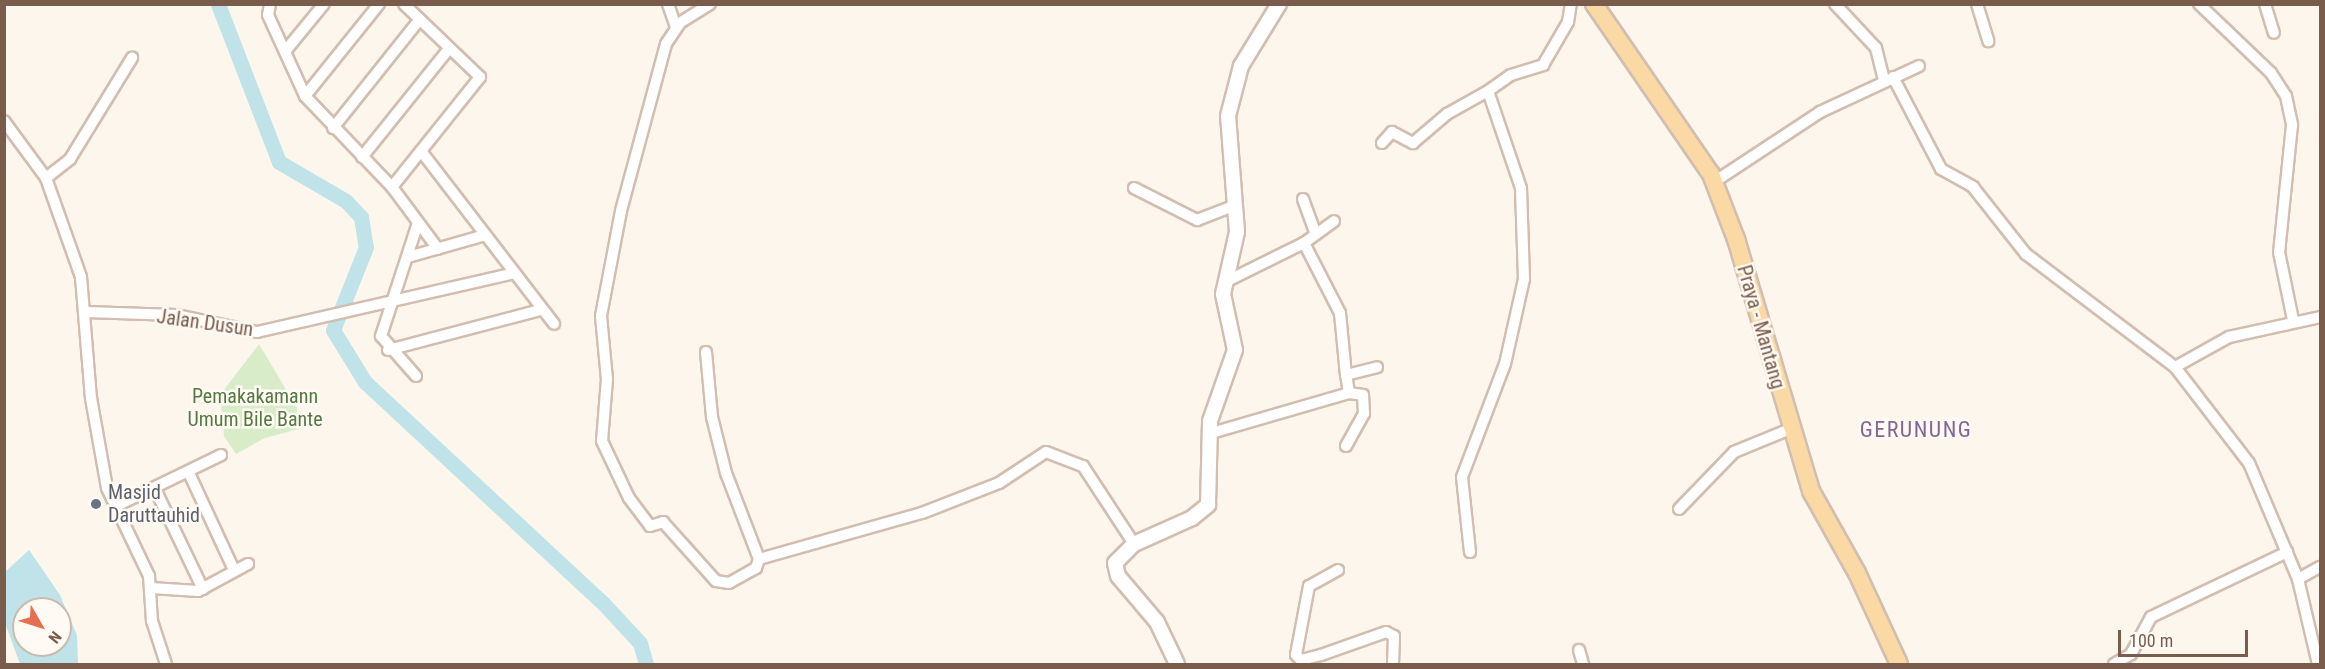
<!DOCTYPE html>
<html>
<head>
<meta charset="utf-8">
<style>
  body { margin:0 }
  #map { position:relative; width:2325px; height:669px; overflow:hidden; background:#fdf6ec; font-family:"Roboto Condensed",sans-serif }
  div>[style] { position:absolute }
  .green>* { inset:0; background:#d8ecc9 }
  .water>* { inset:0; background:#bfe3e8 }
  .river>* { height:15px; margin:-7.5px; padding:0 7.5px; transform-origin:7.5px; border-radius:7.5px; background:#bfe3e8 }
  .roads { filter:drop-shadow(2px 0 #d1beb0) drop-shadow(-2px 0 #d1beb0) drop-shadow(0 2px #d1beb0) drop-shadow(0 -2px #d1beb0) }
  .minor>* { height:10px; margin:-5px; padding:0 5px; transform-origin:5px; border-radius:5px; background:#fff }
  .tertiary>* { height:14px; margin:-7px; padding:0 7px; transform-origin:7px; border-radius:7px; background:#fff }
  .primary>* { height:16px; margin:-8px; padding:0 8px; transform-origin:8px; border-radius:8px; background:#fbd9a5 }
  .dots>* { width:16px; height:16px; translate:-50% -50%; box-sizing:border-box; border:3px solid #fffaf3; border-radius:50% }
  span { translate:-50% -50%; white-space:nowrap; text-align:center; line-height:1.15; -webkit-text-stroke:5px #fffaf3; paint-order:stroke }
  .street-label { font-size:20px; color:#7a5c4d }
  .park-label { font-size:20px; color:#537a41 }
  .worship-label { font-size:20px; color:#5b616d }
  .left { translate:0 -50%; text-align:left }
  .quarter-label { font-size:22px; color:#846695; letter-spacing:1.5px }
  .frame { position:absolute; inset:0; border:6px solid #7a5c4d; pointer-events:none }
  .north { position:absolute; left:12px; top:597px; width:60px; height:60px; box-sizing:border-box; background:#fffaf3; border:2px solid #cabbb1; border-radius:50%; rotate:129deg; font-size:16px; font-weight:700; line-height:24px; text-align:center; color:#7a5c4d }
  .north::after { content:''; display:block; margin:auto; width:21px; height:27px; background:#e76f51; clip-path:polygon(50% 0,100% 100%,50% 72%,0 100%) }
  .scale { position:absolute; left:2118px; top:630px; width:130px; height:27px; box-sizing:border-box; border:3px solid #7a5c4d; border-top:0; padding-left:8px; font-size:18px; line-height:21px; white-space:nowrap; color:#7a5c4d; -webkit-text-stroke:4px #fffaf3; paint-order:stroke }
</style>
</head>
<body>
<div id="map">
  <div class="green">
    <i style="clip-path:polygon(259px 344px,297px 408px,299px 429px,265px 438px,236px 454px,224px 436px,220px 395px)"></i>
  </div>
  <div class="water">
    <i style="clip-path:polygon(evenodd,29px 550px,60px 595px,77px 635px,78px 664px,20px 664px,5px 623px,5px 572px,29px 550px,24px 609px,60px 609px,60px 645px,24px 645px,24px 609px)"></i>
  </div>
  <div class="river">
    <i style="left:218px;top:4px;width:169px;rotate:68.9deg"></i>
    <i style="left:279px;top:162px;width:78px;rotate:30.2deg"></i>
    <i style="left:346px;top:201px;width:22px;rotate:47deg"></i>
    <i style="left:361px;top:217px;width:30px;rotate:81deg"></i>
    <i style="left:366px;top:247px;width:89px;rotate:111.7deg"></i>
    <i style="left:333px;top:330px;width:61px;rotate:58.4deg"></i>
    <i style="left:365px;top:382px;width:325px;rotate:42.9deg"></i>
    <i style="left:603px;top:603px;width:54px;rotate:47.2deg"></i>
    <i style="left:640px;top:643px;width:22px;rotate:74deg"></i>
  </div>
  <div class="roads">
    <div class="minor">
      <i style="left:270px;top:4px;width:11px;rotate:100deg"></i>
      <i style="left:268px;top:15px;width:89px;rotate:65.4deg"></i>
      <i style="left:305px;top:96px;width:126px;rotate:46.3deg"></i>
      <i style="left:392px;top:187px;width:77px;rotate:53.4deg"></i>
      <i style="left:668px;top:4px;width:24px;rotate:71deg"></i>
      <i style="left:710px;top:4px;width:36px;rotate:148deg"></i>
      <i style="left:680px;top:23px;width:25px;rotate:124deg"></i>
      <i style="left:666px;top:44px;width:173px;rotate:105.1deg"></i>
      <i style="left:621px;top:211px;width:107px;rotate:100.8deg"></i>
      <i style="left:601px;top:316px;width:63px;rotate:84.6deg"></i>
      <i style="left:607px;top:379px;width:62px;rotate:94.6deg"></i>
      <i style="left:602px;top:441px;width:63px;rotate:64.7deg"></i>
      <i style="left:629px;top:498px;width:35px;rotate:53deg"></i>
      <i style="left:650px;top:526px;width:14px;rotate:-17deg"></i>
      <i style="left:663px;top:522px;width:79px;rotate:48.1deg"></i>
      <i style="left:716px;top:581px;width:13px;rotate:9deg"></i>
      <i style="left:729px;top:583px;width:31px;rotate:-29deg"></i>
      <i style="left:756px;top:568px;width:9px;rotate:-72deg"></i>
      <i style="left:759px;top:559px;width:169px;rotate:-15.8deg"></i>
      <i style="left:922px;top:513px;width:83px;rotate:-21.3deg"></i>
      <i style="left:999px;top:483px;width:56px;rotate:-33.4deg"></i>
      <i style="left:1046px;top:452px;width:40px;rotate:21deg"></i>
      <i style="left:1083px;top:466px;width:93px;rotate:56.8deg"></i>
      <i style="left:1835px;top:4px;width:60px;rotate:47deg"></i>
      <i style="left:1876px;top:48px;width:34px;rotate:76deg"></i>
      <i style="left:1977px;top:4px;width:39px;rotate:73deg"></i>
      <i style="left:2199px;top:4px;width:100px;rotate:43.8deg"></i>
      <i style="left:2271px;top:73px;width:27px;rotate:57deg"></i>
      <i style="left:2286px;top:96px;width:30px;rotate:78deg"></i>
      <i style="left:2292px;top:125px;width:128px;rotate:95.8deg"></i>
      <i style="left:2279px;top:252px;width:69px;rotate:78.4deg"></i>
      <i style="left:2265px;top:4px;width:30px;rotate:73deg"></i>
      <i style="left:287px;top:49px;width:58px;rotate:-50.6deg"></i>
      <i style="left:1893px;top:77px;width:104px;rotate:62.4deg"></i>
      <i style="left:1941px;top:169px;width:37px;rotate:29deg"></i>
      <i style="left:1973px;top:187px;width:85px;rotate:51.7deg"></i>
      <i style="left:2026px;top:254px;width:187px;rotate:37.2deg"></i>
      <i style="left:2175px;top:367px;width:121px;rotate:52.4deg"></i>
      <i style="left:2249px;top:463px;width:126px;rotate:67.1deg"></i>
      <i style="left:2298px;top:579px;width:87px;rotate:76.8deg"></i>
      <i style="left:305px;top:96px;width:118px;rotate:-51.2deg"></i>
      <i style="left:4px;top:121px;width:71px;rotate:53.6deg"></i>
      <i style="left:46px;top:178px;width:105px;rotate:70.5deg"></i>
      <i style="left:81px;top:277px;width:121px;rotate:85.3deg"></i>
      <i style="left:91px;top:398px;width:91px;rotate:79.9deg"></i>
      <i style="left:107px;top:488px;width:98px;rotate:64.5deg"></i>
      <i style="left:149px;top:576px;width:45px;rotate:86.2deg"></i>
      <i style="left:152px;top:621px;width:45px;rotate:72deg"></i>
      <i style="left:333px;top:128px;width:139px;rotate:-51.4deg"></i>
      <i style="left:1382px;top:143px;width:15px;rotate:-48deg"></i>
      <i style="left:1392px;top:132px;width:24px;rotate:28deg"></i>
      <i style="left:1413px;top:143px;width:45px;rotate:-40.5deg"></i>
      <i style="left:1447px;top:114px;width:47px;rotate:-29.3deg"></i>
      <i style="left:421px;top:151px;width:218px;rotate:52.4deg"></i>
      <i style="left:362px;top:157px;width:137px;rotate:-51.2deg"></i>
      <i style="left:46px;top:178px;width:31px;rotate:-38deg"></i>
      <i style="left:70px;top:159px;width:119px;rotate:-58.5deg"></i>
      <i style="left:1714px;top:182px;width:127px;rotate:-33.4deg"></i>
      <i style="left:1820px;top:112px;width:109px;rotate:-24.9deg"></i>
      <i style="left:392px;top:187px;width:141px;rotate:-51.3deg"></i>
      <i style="left:480px;top:77px;width:105px;rotate:-136.2deg"></i>
      <i style="left:1134px;top:188px;width:71px;rotate:26.9deg"></i>
      <i style="left:1197px;top:220px;width:42px;rotate:-21deg"></i>
      <i style="left:1303px;top:199px;width:37px;rotate:70deg"></i>
      <i style="left:1304px;top:243px;width:79px;rotate:62.8deg"></i>
      <i style="left:1340px;top:313px;width:62px;rotate:84.5deg"></i>
      <i style="left:408px;top:257px;width:80px;rotate:-15.9deg"></i>
      <i style="left:1225px;top:282px;width:88px;rotate:-26.3deg"></i>
      <i style="left:1304px;top:243px;width:37px;rotate:-36deg"></i>
      <i style="left:86px;top:312px;width:90px;rotate:1.9deg"></i>
      <i style="left:176px;top:315px;width:83px;rotate:11.9deg"></i>
      <i style="left:257px;top:332px;width:264px;rotate:-12.9deg"></i>
      <i style="left:388px;top:350px;width:157px;rotate:-14.7deg"></i>
      <i style="left:706px;top:352px;width:65px;rotate:84.7deg"></i>
      <i style="left:712px;top:417px;width:58px;rotate:76deg"></i>
      <i style="left:726px;top:473px;width:92px;rotate:69deg"></i>
      <i style="left:2175px;top:367px;width:62px;rotate:-29.1deg"></i>
      <i style="left:2229px;top:337px;width:93px;rotate:-12.4deg"></i>
      <i style="left:416px;top:376px;width:53px;rotate:-131.2deg"></i>
      <i style="left:381px;top:336px;width:119px;rotate:-71.9deg"></i>
      <i style="left:1208px;top:434px;width:147px;rotate:-16.2deg"></i>
      <i style="left:1349px;top:393px;width:18px;rotate:-99deg"></i>
      <i style="left:1346px;top:375px;width:32px;rotate:-14deg"></i>
      <i style="left:1346px;top:446px;width:37px;rotate:-61deg"></i>
      <i style="left:1364px;top:414px;width:19px;rotate:-93deg"></i>
      <i style="left:1363px;top:395px;width:14px;rotate:-172deg"></i>
      <i style="left:189px;top:473px;width:105px;rotate:65.1deg"></i>
      <i style="left:155px;top:489px;width:111px;rotate:64.4deg"></i>
      <i style="left:114px;top:507px;width:119px;rotate:-25.9deg"></i>
      <i style="left:1679px;top:509px;width:79px;rotate:-46deg"></i>
      <i style="left:1734px;top:452px;width:61px;rotate:-22.3deg"></i>
      <i style="left:1470px;top:552px;width:75px;rotate:-96.1deg"></i>
      <i style="left:1462px;top:477px;width:121px;rotate:-69.2deg"></i>
      <i style="left:1505px;top:364px;width:87px;rotate:-77.4deg"></i>
      <i style="left:1524px;top:279px;width:91px;rotate:-91.9deg"></i>
      <i style="left:1521px;top:188px;width:102px;rotate:-108.8deg"></i>
      <i style="left:1488px;top:91px;width:28px;rotate:-35deg"></i>
      <i style="left:1511px;top:75px;width:34px;rotate:-17deg"></i>
      <i style="left:1543px;top:65px;width:50px;rotate:-59.8deg"></i>
      <i style="left:1568px;top:22px;width:18px;rotate:-81deg"></i>
      <i style="left:1338px;top:570px;width:33px;rotate:151deg"></i>
      <i style="left:1309px;top:586px;width:70px;rotate:100.7deg"></i>
      <i style="left:1296px;top:655px;width:7px;rotate:45deg"></i>
      <i style="left:1301px;top:660px;width:21px;rotate:-14deg"></i>
      <i style="left:1321px;top:655px;width:69px;rotate:-19.5deg"></i>
      <i style="left:1386px;top:632px;width:9px;rotate:27deg"></i>
      <i style="left:1394px;top:636px;width:28px;rotate:92deg"></i>
      <i style="left:2298px;top:579px;width:25px;rotate:-29deg"></i>
      <i style="left:151px;top:588px;width:47px;rotate:3.7deg"></i>
      <i style="left:198px;top:591px;width:57px;rotate:-28.4deg"></i>
      <i style="left:1579px;top:650px;width:15px;rotate:74deg"></i>
      <i style="left:2114px;top:664px;width:20px;rotate:-30deg"></i>
      <i style="left:2131px;top:654px;width:42px;rotate:-61.6deg"></i>
      <i style="left:2151px;top:617px;width:151px;rotate:-25.5deg"></i>
    </div>
    <div class="tertiary">
      <i style="left:1177px;top:664px;width:47px;rotate:-115.5deg"></i>
      <i style="left:1157px;top:622px;width:60px;rotate:-130.3deg"></i>
      <i style="left:1118px;top:576px;width:13px;rotate:-103deg"></i>
      <i style="left:1115px;top:563px;width:27px;rotate:-45deg"></i>
      <i style="left:1134px;top:544px;width:64px;rotate:-24.1deg"></i>
      <i style="left:1192px;top:518px;width:21px;rotate:-39deg"></i>
      <i style="left:1208px;top:505px;width:84px;rotate:-88.6deg"></i>
      <i style="left:1210px;top:421px;width:75px;rotate:-70.6deg"></i>
      <i style="left:1235px;top:350px;width:57px;rotate:-102.1deg"></i>
      <i style="left:1223px;top:294px;width:64px;rotate:-77.3deg"></i>
      <i style="left:1237px;top:232px;width:116px;rotate:-94.4deg"></i>
      <i style="left:1228px;top:116px;width:52px;rotate:-75.4deg"></i>
      <i style="left:1241px;top:66px;width:73px;rotate:-58.5deg"></i>
    </div>
    <div class="primary">
      <i style="left:1594px;top:4px;width:206px;rotate:55.5deg"></i>
      <i style="left:1711px;top:174px;width:70px;rotate:69deg"></i>
      <i style="left:1736px;top:239px;width:263px;rotate:73.4deg"></i>
      <i style="left:1811px;top:491px;width:94px;rotate:60.7deg"></i>
      <i style="left:1857px;top:573px;width:100px;rotate:65.2deg"></i>
    </div>
  </div>
  <div class="dots">
    <i style="left:96px;top:504px;background:#6b7280"></i>
  </div>
  <div class="street-label">
    <span style="left:205px;top:323px;rotate:8deg">Jalan Dusun</span>
    <span style="left:1761px;top:327px;rotate:74deg">Praya - Mantang</span>
  </div>
  <div class="park-label">
    <span style="left:255px;top:408px">Pemakakamann<br>Umum Bile Bante</span>
  </div>
  <div class="worship-label">
    <span class="left" style="left:108px;top:504px">Masjid<br>Daruttauhid</span>
  </div>
  <div class="quarter-label">
    <span style="left:1916px;top:430px">GERUNUNG</span>
  </div>
  <div class="frame"></div>
  <div class="north">N</div>
  <div class="scale">100 m</div>
</div>
</body>
</html>
